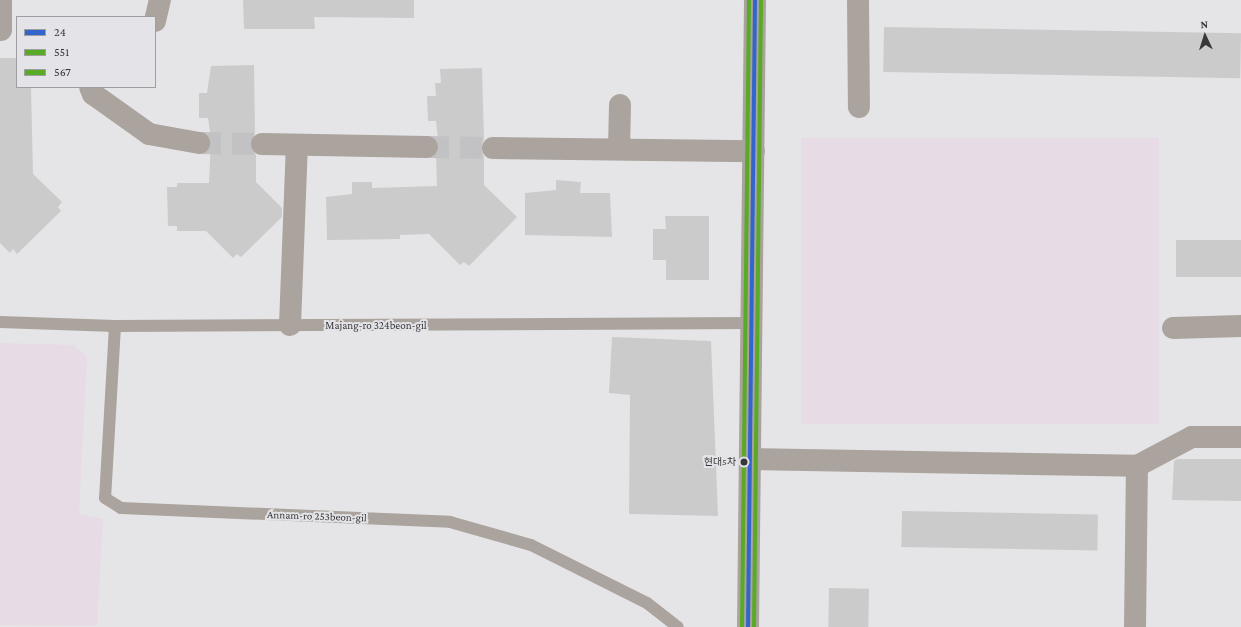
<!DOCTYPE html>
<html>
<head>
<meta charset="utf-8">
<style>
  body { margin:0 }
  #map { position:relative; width:1241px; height:627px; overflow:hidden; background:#e5e5e7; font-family:"Crimson Pro","Noto Sans KR",serif }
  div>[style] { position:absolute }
  .education>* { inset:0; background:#e7dbe5; transform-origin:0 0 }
  .building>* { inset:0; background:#cbcbcc; transform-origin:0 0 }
  .minor-tunnel>* { height:22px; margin-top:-11px; transform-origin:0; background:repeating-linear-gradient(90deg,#c2c2c4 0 22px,transparent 0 33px) }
  .service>* { height:12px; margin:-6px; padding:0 6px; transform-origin:6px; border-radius:6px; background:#aba39e }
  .minor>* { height:22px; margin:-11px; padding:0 11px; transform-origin:11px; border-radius:11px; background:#aba39e }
  .secondary>* { height:22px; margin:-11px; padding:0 11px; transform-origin:11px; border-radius:11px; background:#aaa29c }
  .bus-1>* { height:4px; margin:-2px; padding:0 2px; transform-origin:2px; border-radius:2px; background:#36c }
  .bus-2>* { height:4px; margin:-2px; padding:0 2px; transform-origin:2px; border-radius:2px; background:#59aa26 }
  .bus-3>* { height:4px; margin:-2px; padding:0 2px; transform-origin:2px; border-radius:2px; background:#59aa26 }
  .dots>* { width:11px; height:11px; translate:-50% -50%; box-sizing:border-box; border:2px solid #e4e4e8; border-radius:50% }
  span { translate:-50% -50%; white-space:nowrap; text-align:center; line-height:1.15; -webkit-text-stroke:4px #e4e4e8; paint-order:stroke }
  .bus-label { font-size:10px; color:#383739 }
  .right { translate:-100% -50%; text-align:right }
  .street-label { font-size:11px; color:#383739 }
  .legend { position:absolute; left:16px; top:16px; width:140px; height:72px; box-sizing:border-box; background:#e4e4e8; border:1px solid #9f9fa2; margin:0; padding:5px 7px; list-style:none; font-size:12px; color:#383739 }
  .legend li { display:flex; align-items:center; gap:8px; height:20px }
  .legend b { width:20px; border:1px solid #9f9fa2 }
  .north { position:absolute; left:1185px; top:16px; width:40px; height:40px; -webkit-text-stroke:3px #e4e4e8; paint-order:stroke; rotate:356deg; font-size:11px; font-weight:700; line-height:16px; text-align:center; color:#383739 }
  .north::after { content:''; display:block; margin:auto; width:14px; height:18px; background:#383739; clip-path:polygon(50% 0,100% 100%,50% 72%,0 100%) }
</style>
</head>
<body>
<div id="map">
  <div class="education">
    <i style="left:801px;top:138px;width:358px;height:286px"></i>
    <i style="clip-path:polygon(0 343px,74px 345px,87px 357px,79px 514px,103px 519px,97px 626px,0 625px)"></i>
  </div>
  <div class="building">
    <i style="clip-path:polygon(243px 0,414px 0,414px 18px,314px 17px,315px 29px,244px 29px)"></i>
    <i style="left:884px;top:27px;width:357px;height:45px;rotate:1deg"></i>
    <i style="clip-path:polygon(0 58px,17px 58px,17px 87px,31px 87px,33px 174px,62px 202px,58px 207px,61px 211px,17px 254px,13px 249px,10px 253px,0 243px)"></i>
    <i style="clip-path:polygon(254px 65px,255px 134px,250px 144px,256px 155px,256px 182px,282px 208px,282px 217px,241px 257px,237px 254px,233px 258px,206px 231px,177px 231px,177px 226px,168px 226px,167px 187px,177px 187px,177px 183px,209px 183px,211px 139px,208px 118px,199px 118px,199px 93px,207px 93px,211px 66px)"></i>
    <i style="clip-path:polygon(482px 68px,484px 140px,481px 148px,484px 156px,484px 185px,517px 217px,469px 266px,464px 262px,460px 265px,429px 234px,400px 235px,400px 239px,327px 240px,326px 197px,352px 194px,352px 182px,372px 182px,372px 188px,437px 186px,436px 155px,439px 147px,436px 121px,428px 121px,427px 96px,436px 96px,435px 83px,441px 83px,440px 69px)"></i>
    <i style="clip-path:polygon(556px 180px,581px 182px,580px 193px,610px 193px,612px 237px,525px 235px,525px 193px,556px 190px)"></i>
    <i style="clip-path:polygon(665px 216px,709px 216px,709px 280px,666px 280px,666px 260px,653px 260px,653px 229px,666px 229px)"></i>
    <i style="left:1176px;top:240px;width:65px;height:37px"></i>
    <i style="clip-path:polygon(612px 337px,711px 341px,718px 516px,629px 514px,630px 395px,609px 393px)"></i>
    <i style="clip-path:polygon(1177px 459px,1241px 459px,1241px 501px,1172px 500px,1174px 461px)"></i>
    <i style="left:902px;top:511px;width:196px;height:36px;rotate:1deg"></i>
    <i style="left:829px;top:588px;width:40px;height:39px;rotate:1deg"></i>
  </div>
  <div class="minor-tunnel">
    <i style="left:199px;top:143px;width:63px;rotate:0.9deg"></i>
    <i style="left:427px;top:147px;width:66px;rotate:0.9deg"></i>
  </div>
  <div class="service">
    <i style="left:0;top:322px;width:115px;rotate:2deg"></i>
    <i style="left:115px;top:326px;width:636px;rotate:-0.27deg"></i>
    <i style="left:115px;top:326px;width:172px;rotate:93.3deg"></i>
    <i style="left:105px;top:498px;width:19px;rotate:32deg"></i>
    <i style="left:121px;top:508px;width:329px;rotate:2.4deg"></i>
    <i style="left:450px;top:522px;width:84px;rotate:15.9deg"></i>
    <i style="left:531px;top:545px;width:130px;rotate:26.6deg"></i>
    <i style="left:647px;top:603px;width:39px;rotate:38deg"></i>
  </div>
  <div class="minor">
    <i style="left:858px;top:0;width:107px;rotate:89.5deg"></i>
    <i style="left:155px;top:21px;width:22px;rotate:-77deg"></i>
    <i style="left:1px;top:30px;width:30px;rotate:-90deg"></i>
    <i style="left:90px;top:87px;width:8px;rotate:67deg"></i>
    <i style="left:93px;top:94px;width:69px;rotate:35.5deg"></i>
    <i style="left:149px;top:134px;width:51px;rotate:10.2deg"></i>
    <i style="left:262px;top:144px;width:165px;rotate:1deg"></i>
    <i style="left:493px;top:148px;width:261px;rotate:0.7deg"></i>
    <i style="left:619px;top:149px;width:44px;rotate:-88.7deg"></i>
    <i style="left:290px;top:325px;width:179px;rotate:-87.8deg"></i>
    <i style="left:1173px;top:328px;width:68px;rotate:-1.7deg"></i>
    <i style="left:750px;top:459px;width:387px;rotate:1deg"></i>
    <i style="left:1135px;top:627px;width:161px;rotate:-89.3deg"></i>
    <i style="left:1137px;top:466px;width:62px;rotate:-27.8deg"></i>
    <i style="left:1192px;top:437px;width:49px"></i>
  </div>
  <div class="secondary">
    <i style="left:748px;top:627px;width:627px;rotate:-89.36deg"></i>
  </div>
  <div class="bus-1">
    <i style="left:748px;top:627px;width:627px;rotate:-89.36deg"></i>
  </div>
  <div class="bus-2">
    <i style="left:754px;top:627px;width:627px;rotate:-89.36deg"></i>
  </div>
  <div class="bus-3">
    <i style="left:742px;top:627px;width:627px;rotate:-89.36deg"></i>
  </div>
  <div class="dots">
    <i style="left:744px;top:462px;background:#383739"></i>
  </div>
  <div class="bus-label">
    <span class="right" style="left:736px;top:462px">현대5차</span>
  </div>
  <div class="street-label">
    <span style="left:376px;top:325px">Majang-ro 324beon-gil</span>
    <span style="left:317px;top:516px;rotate:2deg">Annam-ro 253beon-gil</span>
  </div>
  <ul class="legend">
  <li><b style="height:5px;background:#36c"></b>24</li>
  <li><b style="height:5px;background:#59aa26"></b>551</li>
  <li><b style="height:5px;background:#59aa26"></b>567</li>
  </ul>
  <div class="north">N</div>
</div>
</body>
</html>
